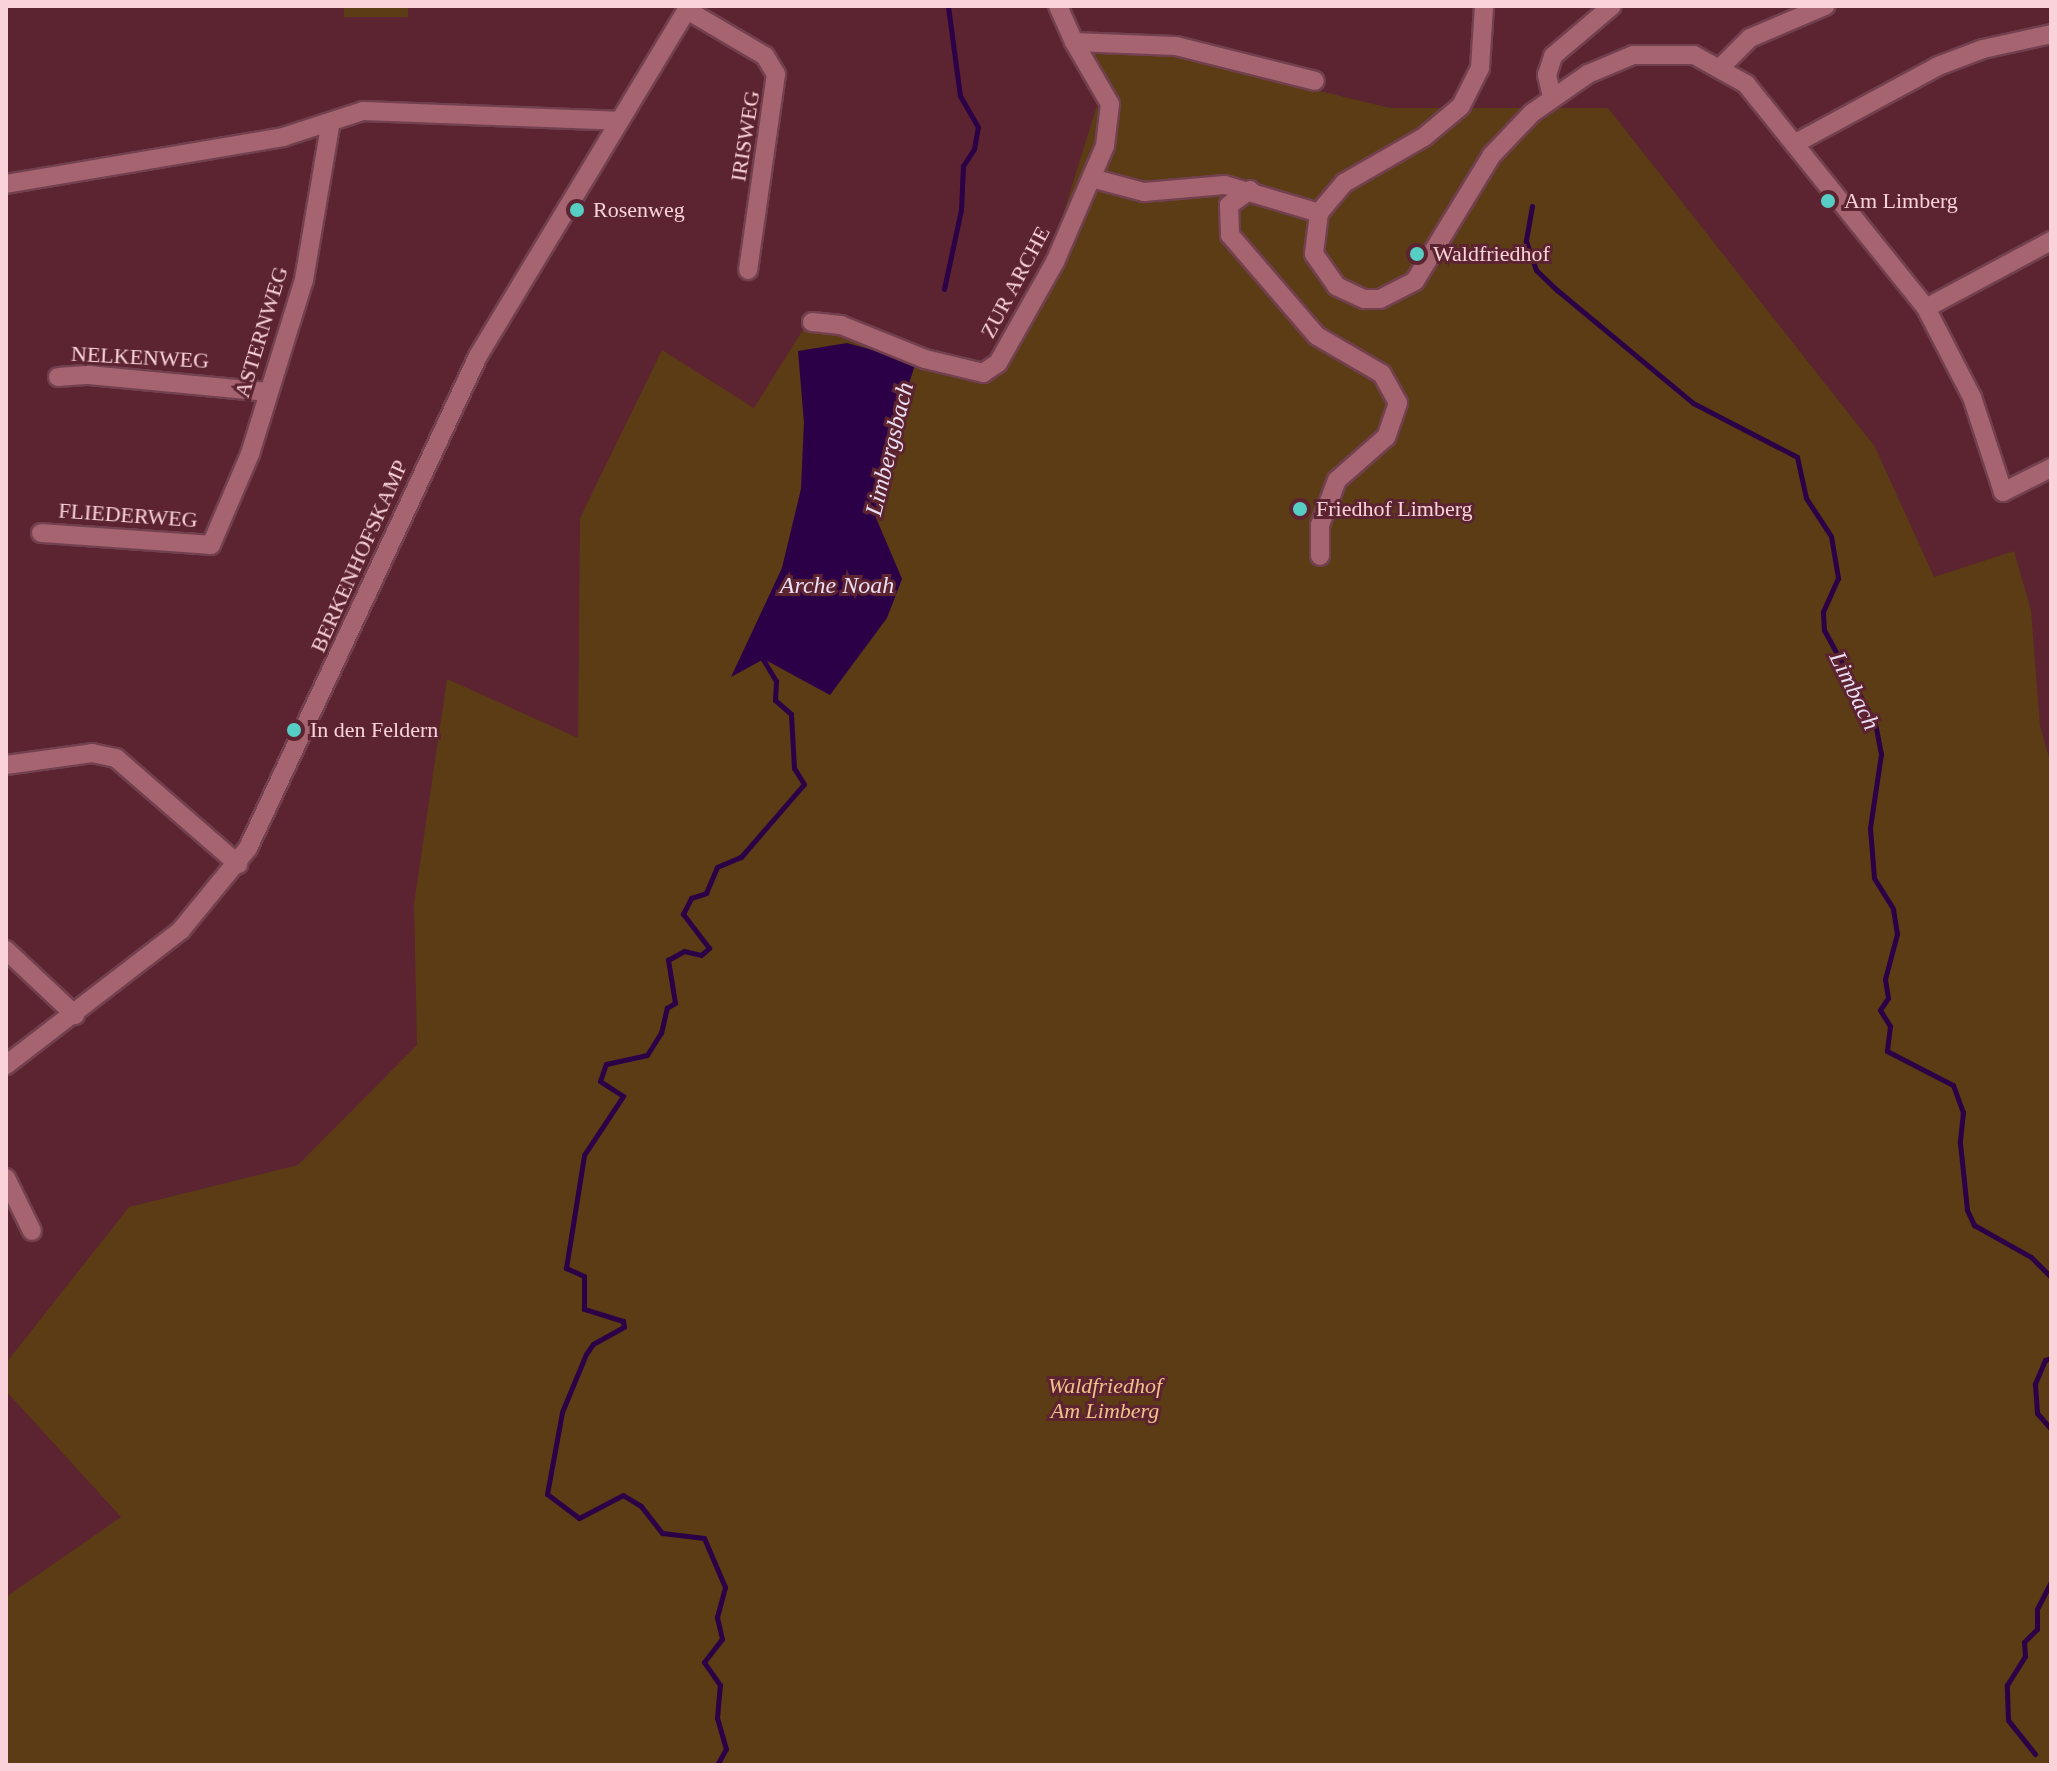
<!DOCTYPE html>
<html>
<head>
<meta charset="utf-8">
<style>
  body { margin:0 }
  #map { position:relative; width:2057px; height:1771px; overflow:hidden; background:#5c2330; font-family:Georgia,serif }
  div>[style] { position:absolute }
  .green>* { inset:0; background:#5b3c15; transform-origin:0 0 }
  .water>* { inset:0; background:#2c0047 }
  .stream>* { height:5px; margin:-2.5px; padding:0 2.5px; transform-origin:2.5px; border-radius:2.5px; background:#2c0047 }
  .roads { filter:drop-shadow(2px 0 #72404e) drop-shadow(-2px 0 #72404e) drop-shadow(0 2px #72404e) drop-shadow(0 -2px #72404e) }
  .street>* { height:18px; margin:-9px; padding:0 9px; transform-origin:9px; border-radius:9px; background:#a56470 }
  .dots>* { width:22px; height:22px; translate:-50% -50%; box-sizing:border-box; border:4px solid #5c2330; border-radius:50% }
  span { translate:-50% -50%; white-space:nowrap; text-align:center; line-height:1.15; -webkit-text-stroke:6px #5c2330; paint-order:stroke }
  .street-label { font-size:22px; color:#f9d3d9 }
  .poi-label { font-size:22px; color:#f9d3d9 }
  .left { translate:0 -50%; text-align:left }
  .park-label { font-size:22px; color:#f4c18b; font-style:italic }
  .water-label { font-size:24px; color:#eadff4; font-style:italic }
  .frame { position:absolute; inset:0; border:8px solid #f9d3d9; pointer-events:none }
</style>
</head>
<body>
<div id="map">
  <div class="green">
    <i style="left:344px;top:6px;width:64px;height:11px"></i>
    <i style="clip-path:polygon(evenodd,1090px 49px,1146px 49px,1390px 108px,1608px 108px,1875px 447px,1934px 577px,2014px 551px,2031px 610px,2040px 726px,2051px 764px,2051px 1765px,6px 1765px,6px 1597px,121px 1517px,6px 1391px,6px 1363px,129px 1207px,298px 1165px,417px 1045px,414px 904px,447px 679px,578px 738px,580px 518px,662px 350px,754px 408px,806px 325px,986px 380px,1046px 269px,1100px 96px,1090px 49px,913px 362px,889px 436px,876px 518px,902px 579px,830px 695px,763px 659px,732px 676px,782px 568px,801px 489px,804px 423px,913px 362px)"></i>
  </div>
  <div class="water">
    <i style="clip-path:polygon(847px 343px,913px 361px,889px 436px,876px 518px,902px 579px,887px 618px,830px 695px,764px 659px,731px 677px,782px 568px,801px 489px,804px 423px,798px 351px)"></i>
  </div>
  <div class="stream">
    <i style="left:1532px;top:206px;width:36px;rotate:100deg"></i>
    <i style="left:1526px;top:241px;width:31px;rotate:71deg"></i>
    <i style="left:1536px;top:270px;width:29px;rotate:44deg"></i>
    <i style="left:1557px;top:290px;width:177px;rotate:39.7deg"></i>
    <i style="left:1693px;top:403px;width:117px;rotate:27.4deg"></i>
    <i style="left:1797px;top:457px;width:42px;rotate:77.6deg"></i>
    <i style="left:1806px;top:498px;width:45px;rotate:56.7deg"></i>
    <i style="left:1831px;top:536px;width:43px;rotate:80.5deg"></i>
    <i style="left:1838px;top:578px;width:37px;rotate:114deg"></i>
    <i style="left:1823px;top:612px;width:18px;rotate:87deg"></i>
    <i style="left:1824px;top:630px;width:106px;rotate:61.3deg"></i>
    <i style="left:1875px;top:723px;width:32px;rotate:79deg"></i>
    <i style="left:1881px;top:754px;width:75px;rotate:98.5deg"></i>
    <i style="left:1870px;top:828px;width:50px;rotate:85.4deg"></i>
    <i style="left:1874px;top:878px;width:36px;rotate:58deg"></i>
    <i style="left:1893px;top:909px;width:25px;rotate:81deg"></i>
    <i style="left:1897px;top:934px;width:47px;rotate:104.9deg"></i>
    <i style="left:1885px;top:979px;width:19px;rotate:81deg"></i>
    <i style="left:1888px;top:998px;width:14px;rotate:124deg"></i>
    <i style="left:1880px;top:1010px;width:19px;rotate:58deg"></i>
    <i style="left:1890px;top:1026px;width:25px;rotate:97deg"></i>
    <i style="left:1887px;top:1051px;width:74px;rotate:27.3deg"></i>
    <i style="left:1953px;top:1085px;width:29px;rotate:70deg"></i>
    <i style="left:1963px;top:1112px;width:31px;rotate:96deg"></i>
    <i style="left:1960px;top:1143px;width:67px;rotate:84deg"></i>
    <i style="left:1967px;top:1210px;width:17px;rotate:65deg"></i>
    <i style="left:1974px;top:1225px;width:65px;rotate:29.3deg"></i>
    <i style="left:2031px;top:1257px;width:28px;rotate:45deg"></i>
    <i style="left:944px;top:289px;width:81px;rotate:-77.9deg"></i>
    <i style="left:961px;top:210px;width:44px;rotate:-87.4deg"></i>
    <i style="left:963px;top:166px;width:20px;rotate:-57deg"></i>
    <i style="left:974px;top:149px;width:22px;rotate:-80deg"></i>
    <i style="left:978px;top:127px;width:36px;rotate:-120deg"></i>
    <i style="left:960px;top:96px;width:91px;rotate:-97.6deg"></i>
    <i style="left:880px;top:494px;width:59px;rotate:-81.2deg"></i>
    <i style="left:889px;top:436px;width:79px;rotate:-72.3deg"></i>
    <i style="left:2051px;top:1358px;width:6px;rotate:162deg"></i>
    <i style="left:2045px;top:1360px;width:26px;rotate:113deg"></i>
    <i style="left:2035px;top:1384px;width:29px;rotate:86deg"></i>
    <i style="left:2037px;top:1413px;width:21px;rotate:49deg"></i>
    <i style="left:2035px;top:1754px;width:43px;rotate:-128.5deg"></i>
    <i style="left:2008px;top:1720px;width:35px;rotate:-92deg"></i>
    <i style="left:2007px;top:1685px;width:34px;rotate:-58deg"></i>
    <i style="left:2025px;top:1656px;width:14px;rotate:-94deg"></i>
    <i style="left:2024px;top:1642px;width:18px;rotate:-45deg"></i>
    <i style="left:2037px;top:1629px;width:20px;rotate:-90deg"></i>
    <i style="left:2037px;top:1609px;width:30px;rotate:-63deg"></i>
    <i style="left:717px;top:1765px;width:18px;rotate:-61deg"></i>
    <i style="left:726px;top:1749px;width:32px;rotate:-106deg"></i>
    <i style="left:717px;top:1718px;width:33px;rotate:-85deg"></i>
    <i style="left:720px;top:1685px;width:28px;rotate:-125deg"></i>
    <i style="left:704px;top:1662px;width:29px;rotate:-52deg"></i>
    <i style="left:722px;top:1639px;width:23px;rotate:-103deg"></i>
    <i style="left:717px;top:1617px;width:31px;rotate:-75deg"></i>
    <i style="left:725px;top:1587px;width:53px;rotate:-113.2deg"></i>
    <i style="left:704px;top:1538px;width:42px;rotate:-173.2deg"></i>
    <i style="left:662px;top:1533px;width:34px;rotate:-128deg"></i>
    <i style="left:641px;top:1506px;width:21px;rotate:-149deg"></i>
    <i style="left:623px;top:1495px;width:50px;rotate:152.4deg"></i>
    <i style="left:579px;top:1518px;width:40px;rotate:-143deg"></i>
    <i style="left:547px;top:1494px;width:83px;rotate:-79.6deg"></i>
    <i style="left:562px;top:1412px;width:63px;rotate:-67.5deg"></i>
    <i style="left:586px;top:1354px;width:12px;rotate:-55deg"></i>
    <i style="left:593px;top:1344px;width:35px;rotate:-29deg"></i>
    <i style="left:624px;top:1327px;width:6px;rotate:-99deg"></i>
    <i style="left:623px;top:1321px;width:41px;rotate:-162.9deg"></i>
    <i style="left:584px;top:1309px;width:33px;rotate:-90deg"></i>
    <i style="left:584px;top:1276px;width:20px;rotate:-156deg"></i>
    <i style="left:566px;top:1268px;width:114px;rotate:-80.9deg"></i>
    <i style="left:584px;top:1155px;width:71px;rotate:-56.5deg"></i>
    <i style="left:623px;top:1096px;width:27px;rotate:-147deg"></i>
    <i style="left:600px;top:1081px;width:18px;rotate:-71deg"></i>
    <i style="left:606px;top:1064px;width:42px;rotate:-12.4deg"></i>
    <i style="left:647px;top:1055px;width:26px;rotate:-58deg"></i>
    <i style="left:661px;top:1033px;width:26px;rotate:-77deg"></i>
    <i style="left:667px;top:1008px;width:9px;rotate:-32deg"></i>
    <i style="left:675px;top:1003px;width:44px;rotate:-99.2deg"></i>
    <i style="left:668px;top:960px;width:18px;rotate:-29deg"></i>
    <i style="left:684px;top:951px;width:17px;rotate:13deg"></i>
    <i style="left:701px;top:955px;width:11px;rotate:-41deg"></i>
    <i style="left:709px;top:948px;width:43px;rotate:-127.4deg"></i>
    <i style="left:683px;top:914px;width:18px;rotate:-63deg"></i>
    <i style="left:691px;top:898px;width:16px;rotate:-18deg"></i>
    <i style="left:706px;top:893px;width:28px;rotate:-67deg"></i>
    <i style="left:717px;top:867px;width:26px;rotate:-23deg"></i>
    <i style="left:741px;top:857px;width:96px;rotate:-49.2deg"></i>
    <i style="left:804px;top:784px;width:19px;rotate:-122deg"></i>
    <i style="left:794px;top:768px;width:54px;rotate:-93.2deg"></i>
    <i style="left:791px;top:714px;width:21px;rotate:-139deg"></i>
    <i style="left:775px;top:700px;width:19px;rotate:-87deg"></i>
    <i style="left:776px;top:681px;width:26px;rotate:-121deg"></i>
    <i style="left:763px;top:659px;width:7px;rotate:-45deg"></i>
  </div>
  <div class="roads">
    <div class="street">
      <i style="left:1058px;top:6px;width:39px;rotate:66deg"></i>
      <i style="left:1074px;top:42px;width:102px;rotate:2.2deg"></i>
      <i style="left:1176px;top:46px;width:143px;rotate:14.1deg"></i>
      <i style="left:1484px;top:6px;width:62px;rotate:93.7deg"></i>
      <i style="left:1480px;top:68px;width:42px;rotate:116.6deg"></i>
      <i style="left:1461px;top:106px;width:48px;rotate:140deg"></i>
      <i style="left:1424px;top:137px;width:92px;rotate:150.1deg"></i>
      <i style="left:1344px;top:183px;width:39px;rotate:130deg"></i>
      <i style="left:1319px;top:213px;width:41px;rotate:97deg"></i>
      <i style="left:1314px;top:254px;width:39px;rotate:55deg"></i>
      <i style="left:1336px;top:286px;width:31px;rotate:25deg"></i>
      <i style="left:1364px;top:299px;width:16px"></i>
      <i style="left:1380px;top:299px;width:39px;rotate:-27deg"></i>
      <i style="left:1415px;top:281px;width:148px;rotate:-58.6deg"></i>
      <i style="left:1492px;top:155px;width:58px;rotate:-46.4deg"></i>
      <i style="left:1532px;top:113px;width:68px;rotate:-34.9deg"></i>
      <i style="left:1588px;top:74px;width:49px;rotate:-22.9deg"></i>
      <i style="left:1633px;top:55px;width:61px"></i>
      <i style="left:1694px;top:55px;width:60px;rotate:29.1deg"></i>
      <i style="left:1746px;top:84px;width:287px;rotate:51.2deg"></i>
      <i style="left:1926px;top:308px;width:100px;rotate:62.7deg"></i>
      <i style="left:1972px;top:397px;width:100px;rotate:71.9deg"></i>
      <i style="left:2003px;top:492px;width:54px;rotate:-26.6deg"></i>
      <i style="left:687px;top:10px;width:91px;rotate:30.5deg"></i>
      <i style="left:765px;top:56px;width:21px;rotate:59deg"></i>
      <i style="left:776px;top:74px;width:198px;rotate:98.1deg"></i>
      <i style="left:1722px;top:66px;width:40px;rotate:-45deg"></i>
      <i style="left:1750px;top:38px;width:82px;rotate:-23.1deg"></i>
      <i style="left:1552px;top:97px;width:23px;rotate:-103deg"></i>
      <i style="left:1547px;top:75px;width:20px;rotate:-72deg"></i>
      <i style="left:1553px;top:56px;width:77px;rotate:-40.3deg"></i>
      <i style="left:1794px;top:144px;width:164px;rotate:-28.4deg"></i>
      <i style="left:1938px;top:66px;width:48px;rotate:-20.7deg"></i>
      <i style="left:1983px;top:49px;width:70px;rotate:-12.4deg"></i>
      <i style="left:1095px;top:179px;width:51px;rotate:14.9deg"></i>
      <i style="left:1144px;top:192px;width:81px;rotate:-4.9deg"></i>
      <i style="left:1225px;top:185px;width:98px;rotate:16.6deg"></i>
      <i style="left:6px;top:184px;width:281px;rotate:-9.6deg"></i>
      <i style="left:283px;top:137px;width:84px;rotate:-18deg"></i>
      <i style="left:363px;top:111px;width:255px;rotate:2.2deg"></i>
      <i style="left:1250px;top:190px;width:26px;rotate:144deg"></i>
      <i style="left:1229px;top:205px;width:30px;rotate:88deg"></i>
      <i style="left:1230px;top:235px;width:133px;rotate:49.3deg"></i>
      <i style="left:1317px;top:336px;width:75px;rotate:30.3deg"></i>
      <i style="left:1382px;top:374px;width:33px;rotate:61deg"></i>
      <i style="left:1398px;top:403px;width:36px;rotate:109deg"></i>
      <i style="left:1386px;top:437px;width:65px;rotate:138.7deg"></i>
      <i style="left:1337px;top:480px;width:48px;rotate:110.7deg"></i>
      <i style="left:1320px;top:525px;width:31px;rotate:90deg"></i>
      <i style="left:1926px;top:308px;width:142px;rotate:-28.2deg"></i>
      <i style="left:812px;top:322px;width:29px;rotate:6deg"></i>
      <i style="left:841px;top:325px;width:91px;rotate:22deg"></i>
      <i style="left:925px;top:359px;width:60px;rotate:13.6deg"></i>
      <i style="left:983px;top:373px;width:18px;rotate:-34deg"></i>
      <i style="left:998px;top:363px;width:116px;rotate:-60.6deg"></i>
      <i style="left:1055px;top:262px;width:126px;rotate:-66.7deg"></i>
      <i style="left:1105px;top:146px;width:42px;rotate:-83.2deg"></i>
      <i style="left:1110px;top:104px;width:72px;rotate:-120.1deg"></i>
      <i style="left:58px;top:377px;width:31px;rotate:-4deg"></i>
      <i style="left:89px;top:375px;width:180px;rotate:5.4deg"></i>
      <i style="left:41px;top:533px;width:170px;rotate:4deg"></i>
      <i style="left:211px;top:545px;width:99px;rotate:-66.8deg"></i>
      <i style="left:250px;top:454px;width:182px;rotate:-72.8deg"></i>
      <i style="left:304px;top:280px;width:156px;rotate:-80.4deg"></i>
      <i style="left:6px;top:765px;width:87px;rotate:-7.9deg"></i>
      <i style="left:92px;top:753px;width:25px;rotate:12deg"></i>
      <i style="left:116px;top:758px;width:162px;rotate:41deg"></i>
      <i style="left:6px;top:950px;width:95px;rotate:43.3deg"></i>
      <i style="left:6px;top:1065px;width:221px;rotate:-37.6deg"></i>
      <i style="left:181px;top:930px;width:106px;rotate:-50.7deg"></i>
      <i style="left:248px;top:848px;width:543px;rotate:-64.94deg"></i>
      <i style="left:478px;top:356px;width:409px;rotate:-58.9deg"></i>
      <i style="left:6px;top:1178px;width:59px;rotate:63.9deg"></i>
    </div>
  </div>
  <div class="dots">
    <i style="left:1828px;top:201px;background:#56cec4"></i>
    <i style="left:577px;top:210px;background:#56cec4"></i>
    <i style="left:1417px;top:254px;background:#56cec4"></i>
    <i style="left:1300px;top:509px;background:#56cec4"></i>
    <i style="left:294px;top:730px;background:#56cec4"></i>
  </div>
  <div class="street-label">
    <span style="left:745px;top:136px;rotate:-81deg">IRISWEG</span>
    <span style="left:1015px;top:282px;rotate:-62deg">ZUR ARCHE</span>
    <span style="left:261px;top:332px;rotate:-73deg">ASTERNWEG</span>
    <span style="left:140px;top:357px;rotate:3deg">NELKENWEG</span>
    <span style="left:128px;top:515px;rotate:4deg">FLIEDERWEG</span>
    <span style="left:359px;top:556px;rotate:-66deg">BERKENHOFSKAMP</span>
  </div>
  <div class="poi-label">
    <span class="left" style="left:1844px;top:201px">Am Limberg</span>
    <span class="left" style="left:593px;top:210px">Rosenweg</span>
    <span class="left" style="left:1433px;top:254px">Waldfriedhof</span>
    <span class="left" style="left:1316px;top:509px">Friedhof Limberg</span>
    <span class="left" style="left:310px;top:730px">In den Feldern</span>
  </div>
  <div class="park-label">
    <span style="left:1105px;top:1398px">Waldfriedhof<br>Am Limberg</span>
  </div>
  <div class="water-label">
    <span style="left:890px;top:449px;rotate:-76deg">Limbergsbach</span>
    <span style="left:837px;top:586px">Arche Noah</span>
    <span style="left:1854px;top:691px;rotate:64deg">Limbach</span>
  </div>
  <div class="frame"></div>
</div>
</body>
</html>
